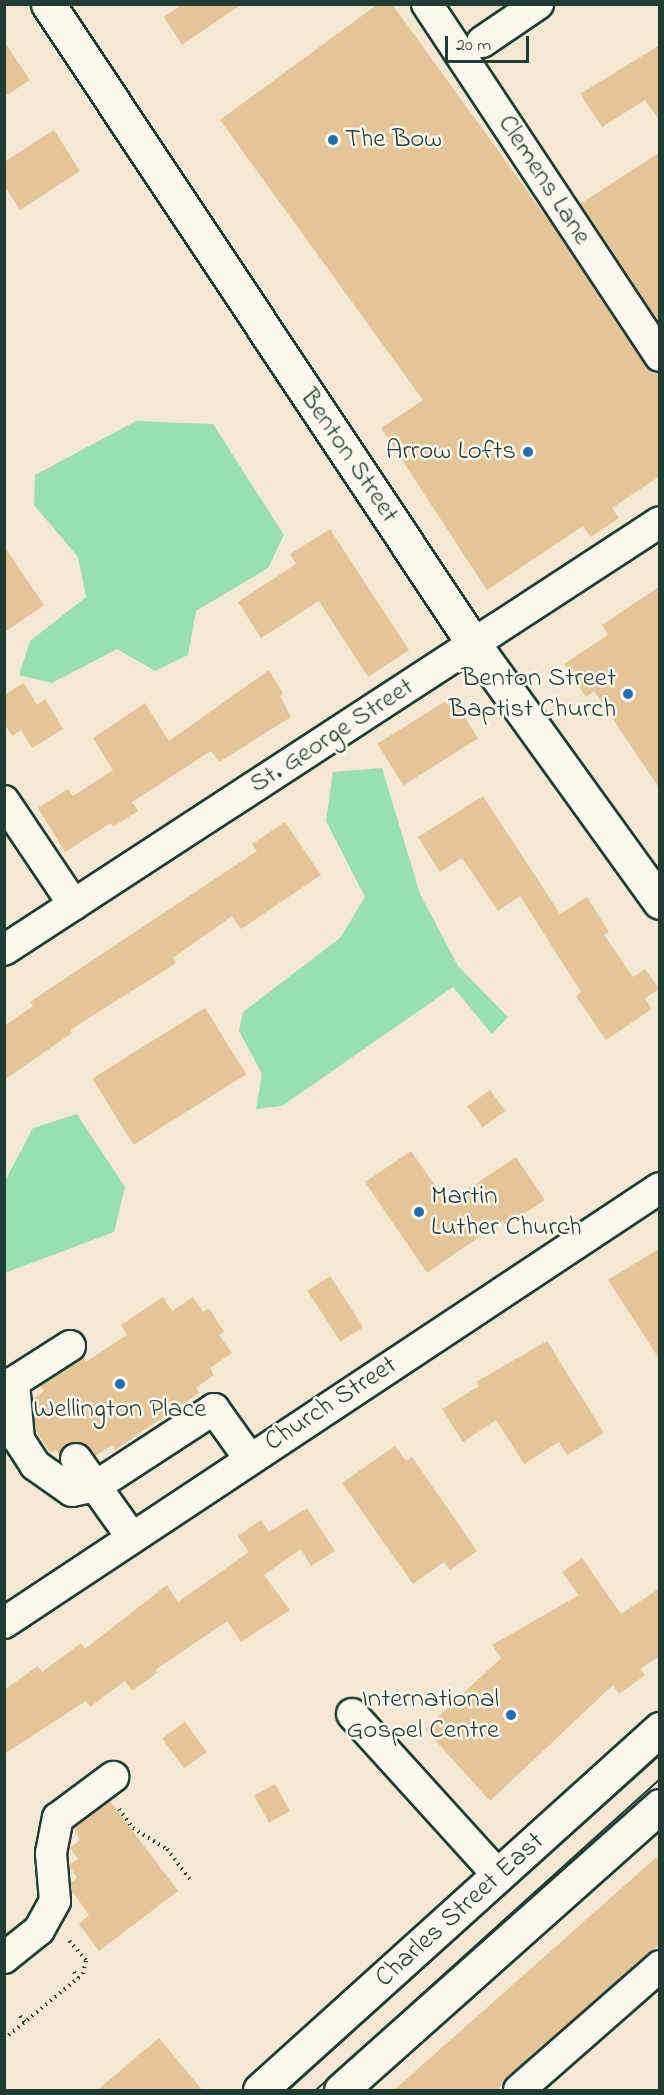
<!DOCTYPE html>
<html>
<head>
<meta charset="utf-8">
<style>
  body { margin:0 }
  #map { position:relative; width:664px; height:2095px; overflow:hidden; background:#f4e8d2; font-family:"Indie Flower",sans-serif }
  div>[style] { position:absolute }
  .green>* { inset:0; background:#98e0ae }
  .building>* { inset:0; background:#e3c597; transform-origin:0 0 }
  .path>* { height:4px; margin-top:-2px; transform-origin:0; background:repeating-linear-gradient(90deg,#1f3d34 0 1.5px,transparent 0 6px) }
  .roads { filter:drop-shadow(2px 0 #1f3d34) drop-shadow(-2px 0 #1f3d34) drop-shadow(0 2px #1f3d34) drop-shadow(0 -2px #1f3d34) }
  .minor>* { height:30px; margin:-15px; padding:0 15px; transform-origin:15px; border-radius:15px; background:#fbf7ec }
  .major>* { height:33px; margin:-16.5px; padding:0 16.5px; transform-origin:16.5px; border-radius:16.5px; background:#fbf7ec }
  .tram>* { height:1.5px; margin:-0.75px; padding:0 0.75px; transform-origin:0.75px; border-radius:0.75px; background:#1f3d34 }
  .dots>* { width:16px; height:16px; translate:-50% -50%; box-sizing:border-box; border:3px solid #fbf7ec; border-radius:50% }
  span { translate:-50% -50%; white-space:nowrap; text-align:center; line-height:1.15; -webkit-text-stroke:5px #fbf7ec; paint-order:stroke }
  .poi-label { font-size:27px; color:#1f3d34 }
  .left { translate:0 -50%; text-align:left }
  .right { translate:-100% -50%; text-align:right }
  .street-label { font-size:27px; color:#1f3d34 }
  .frame { position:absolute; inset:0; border:6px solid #1f3d34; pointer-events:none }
  .scale { position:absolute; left:445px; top:36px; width:84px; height:27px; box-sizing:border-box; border:3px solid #1f3d34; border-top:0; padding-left:8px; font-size:18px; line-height:21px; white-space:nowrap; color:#1f3d34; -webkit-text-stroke:4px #fbf7ec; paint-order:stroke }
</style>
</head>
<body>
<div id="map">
  <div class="green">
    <i style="clip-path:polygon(136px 421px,213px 424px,284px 535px,268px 568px,196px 611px,188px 655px,155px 671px,117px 649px,52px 683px,19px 675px,30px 641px,86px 597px,78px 557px,34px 505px,35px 475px)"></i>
    <i style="clip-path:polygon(382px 768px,420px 894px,458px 966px,508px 1017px,492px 1034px,453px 987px,282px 1106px,256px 1109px,262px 1074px,239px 1031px,243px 1012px,340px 938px,365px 897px,326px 821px,333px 772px)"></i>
    <i style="clip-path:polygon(77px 1114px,125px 1187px,114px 1232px,5px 1273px,5px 1181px,33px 1128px)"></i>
  </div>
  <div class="building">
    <i style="clip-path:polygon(183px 4px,242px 4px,182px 45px,164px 17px)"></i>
    <i style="clip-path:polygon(378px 4px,392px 4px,552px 225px,646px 366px,660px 373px,660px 476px,612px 508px,619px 518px,591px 537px,583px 526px,487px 590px,381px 428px,423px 400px,220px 120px)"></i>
    <i style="clip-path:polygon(4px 41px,30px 80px,4px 97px)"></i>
    <i style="clip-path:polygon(660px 45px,660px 121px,645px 100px,602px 127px,580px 94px)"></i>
    <i style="clip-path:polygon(54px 130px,80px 171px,20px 210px,4px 185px,4px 162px)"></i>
    <i style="clip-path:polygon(660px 152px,660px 324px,580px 204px)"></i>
    <i style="clip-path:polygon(330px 529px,409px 650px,368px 677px,319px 601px,261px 638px,238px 602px,296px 564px,290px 554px)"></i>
    <i style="clip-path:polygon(4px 546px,44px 605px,4px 633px)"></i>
    <i style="clip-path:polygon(660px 586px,660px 789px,594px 691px,586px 697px,564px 664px,608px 635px,602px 625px)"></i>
    <i style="clip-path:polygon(269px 670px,283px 693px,280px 696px,291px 717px,219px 762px,211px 751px,132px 802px,138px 811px,113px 827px,111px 823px,65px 852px,38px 808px,68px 789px,73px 796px,113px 770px,93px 738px,145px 703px,169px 741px)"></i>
    <i style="clip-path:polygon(24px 683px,37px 705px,45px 699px,63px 729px,32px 748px,21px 730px,12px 736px,4px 723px,4px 695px)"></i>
    <i style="left:452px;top:697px;width:49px;height:88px;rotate:58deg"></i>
    <i style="clip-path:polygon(483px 796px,560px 914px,587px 897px,609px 932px,604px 935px,633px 977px,645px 969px,659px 989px,645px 998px,652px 1009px,606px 1040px,576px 996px,581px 992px,520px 896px,498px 911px,462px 858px,440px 872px,418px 837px)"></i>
    <i style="clip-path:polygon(285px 822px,321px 875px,241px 929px,232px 916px,173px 958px,176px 963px,70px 1030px,72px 1033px,4px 1080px,4px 1026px,33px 1006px,30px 1002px,257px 851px,252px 844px)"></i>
    <i style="left:205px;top:1008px;width:78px;height:133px;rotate:58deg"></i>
    <i style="left:490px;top:1090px;width:26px;height:28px;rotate:54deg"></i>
    <i style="clip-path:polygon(411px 1151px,447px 1203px,516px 1157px,545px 1200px,506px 1226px,502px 1221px,427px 1273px,365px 1182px)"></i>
    <i style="clip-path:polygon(660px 1248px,660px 1360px,608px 1280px)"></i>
    <i style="left:330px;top:1276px;width:61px;height:27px;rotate:57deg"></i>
    <i style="clip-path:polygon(163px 1297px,172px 1311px,193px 1297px,203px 1312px,209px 1308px,224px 1332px,219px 1335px,232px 1353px,210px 1368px,214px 1375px,196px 1388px,199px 1393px,115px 1450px,112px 1445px,95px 1456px,84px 1444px,75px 1442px,66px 1445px,60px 1455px,56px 1450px,51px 1453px,35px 1430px,33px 1399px,44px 1391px,40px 1386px,83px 1357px,86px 1362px,127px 1335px,121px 1325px)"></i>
    <i style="clip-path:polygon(547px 1341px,604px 1433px,567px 1455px,559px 1442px,524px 1464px,496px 1420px,463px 1442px,442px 1409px,479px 1386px,476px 1382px)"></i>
    <i style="clip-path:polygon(395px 1446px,406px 1461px,412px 1457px,477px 1551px,450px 1570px,444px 1562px,413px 1584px,342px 1483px)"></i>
    <i style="clip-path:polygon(307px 1508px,335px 1551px,311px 1566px,301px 1549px,264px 1575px,290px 1610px,241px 1642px,227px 1621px,155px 1670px,157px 1673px,132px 1691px,125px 1681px,90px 1707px,86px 1701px,4px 1754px,4px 1690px,38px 1666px,42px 1672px,81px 1643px,85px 1649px,167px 1585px,178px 1602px,249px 1552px,238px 1536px,261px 1520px,269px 1532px)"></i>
    <i style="clip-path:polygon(582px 1558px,621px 1614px,660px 1588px,660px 1656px,640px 1669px,645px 1675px,619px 1694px,613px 1685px,490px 1801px,425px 1729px,501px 1658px,492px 1645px,579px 1595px,562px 1572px)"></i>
    <i style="left:185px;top:1722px;width:37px;height:28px;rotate:54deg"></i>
    <i style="left:275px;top:1784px;width:31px;height:24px;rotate:61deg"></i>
    <i style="clip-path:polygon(110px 1801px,178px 1891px,99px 1951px,79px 1924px,89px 1915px,72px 1891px,71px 1883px,77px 1878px,69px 1865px,78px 1859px,70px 1848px,80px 1840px,74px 1828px)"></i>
    <i style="clip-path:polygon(660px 1854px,660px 1944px,508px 2077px,497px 2091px,393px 2091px)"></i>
    <i style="clip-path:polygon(159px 2038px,203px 2091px,96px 2091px)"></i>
  </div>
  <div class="path">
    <i style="left:119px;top:1809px;width:24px;rotate:54deg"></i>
    <i style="left:133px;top:1828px;width:40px;rotate:32deg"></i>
    <i style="left:167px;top:1849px;width:39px;rotate:53deg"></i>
    <i style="left:74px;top:1972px;width:7px;rotate:56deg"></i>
    <i style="left:20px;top:2016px;width:8px;rotate:50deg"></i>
    <i style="left:4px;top:2039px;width:102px;rotate:-39.4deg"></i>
    <i style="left:83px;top:1974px;width:14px;rotate:-78deg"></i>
    <i style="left:86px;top:1960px;width:30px;rotate:-131deg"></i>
  </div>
  <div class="roads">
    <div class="minor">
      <i style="left:427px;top:4px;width:422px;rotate:56.5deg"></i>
      <i style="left:482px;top:42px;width:68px;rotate:-34.2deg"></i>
      <i style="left:4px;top:801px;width:125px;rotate:56.1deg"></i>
      <i style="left:4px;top:950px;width:783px;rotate:-33.12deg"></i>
      <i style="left:70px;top:1346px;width:67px;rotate:147.3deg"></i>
      <i style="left:14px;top:1382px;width:58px;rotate:85.1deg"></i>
      <i style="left:19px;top:1440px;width:30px;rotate:57deg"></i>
      <i style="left:35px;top:1465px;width:45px;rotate:35.1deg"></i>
      <i style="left:72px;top:1491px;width:25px;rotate:-12deg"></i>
      <i style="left:96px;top:1486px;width:141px;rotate:-33.1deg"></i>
      <i style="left:214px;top:1409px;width:60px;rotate:54.5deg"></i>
      <i style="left:76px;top:1459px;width:95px;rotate:54.5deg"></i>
      <i style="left:4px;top:1623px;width:787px;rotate:-33.55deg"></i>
      <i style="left:352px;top:1714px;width:217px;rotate:47.8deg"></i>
      <i style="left:4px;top:1958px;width:45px;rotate:-38.7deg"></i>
      <i style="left:39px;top:1930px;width:33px;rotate:-61deg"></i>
      <i style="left:55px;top:1901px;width:48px;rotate:-94.8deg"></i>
      <i style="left:51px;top:1853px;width:36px;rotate:-79deg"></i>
      <i style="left:58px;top:1818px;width:69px;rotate:-36.7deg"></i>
      <i style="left:519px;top:2090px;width:188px;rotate:-41.3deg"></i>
    </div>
    <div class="major">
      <i style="left:48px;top:4px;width:767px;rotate:56.37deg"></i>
      <i style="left:473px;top:643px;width:319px;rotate:54.2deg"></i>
      <i style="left:260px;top:2090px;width:539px;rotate:-42.07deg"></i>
      <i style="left:341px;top:2090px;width:427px;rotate:-41.7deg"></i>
    </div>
  </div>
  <div class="tram">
    <i style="left:287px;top:2090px;width:501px;rotate:-41.93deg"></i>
    <i style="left:316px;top:2090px;width:464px;rotate:-42.1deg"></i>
  </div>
  <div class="dots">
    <i style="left:333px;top:140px;background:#1f6fb2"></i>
    <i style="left:528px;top:452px;background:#1f6fb2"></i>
    <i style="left:628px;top:694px;background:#1f6fb2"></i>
    <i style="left:419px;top:1212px;background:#1f6fb2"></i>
    <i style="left:120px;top:1384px;background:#1f6fb2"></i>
    <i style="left:511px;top:1715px;background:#1f6fb2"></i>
  </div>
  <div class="poi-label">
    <span class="left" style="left:345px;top:140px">The Bow</span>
    <span class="right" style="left:516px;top:452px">Arrow Lofts</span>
    <span class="right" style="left:616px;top:694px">Benton Street<br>Baptist Church</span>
    <span class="left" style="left:431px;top:1212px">Martin<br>Luther Church</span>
    <span style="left:120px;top:1410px">Wellington Place</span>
    <span class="right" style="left:499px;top:1715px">International<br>Gospel Centre</span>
  </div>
  <div class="street-label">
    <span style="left:544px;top:180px;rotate:57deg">Clemens Lane</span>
    <span style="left:349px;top:456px;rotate:56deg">Benton Street</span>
    <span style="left:332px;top:736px;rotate:-33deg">St. George Street</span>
    <span style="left:331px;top:1404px;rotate:-33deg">Church Street</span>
    <span style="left:460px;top:1910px;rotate:-42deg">Charles Street East</span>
  </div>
  <div class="frame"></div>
  <div class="scale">20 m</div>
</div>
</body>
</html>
